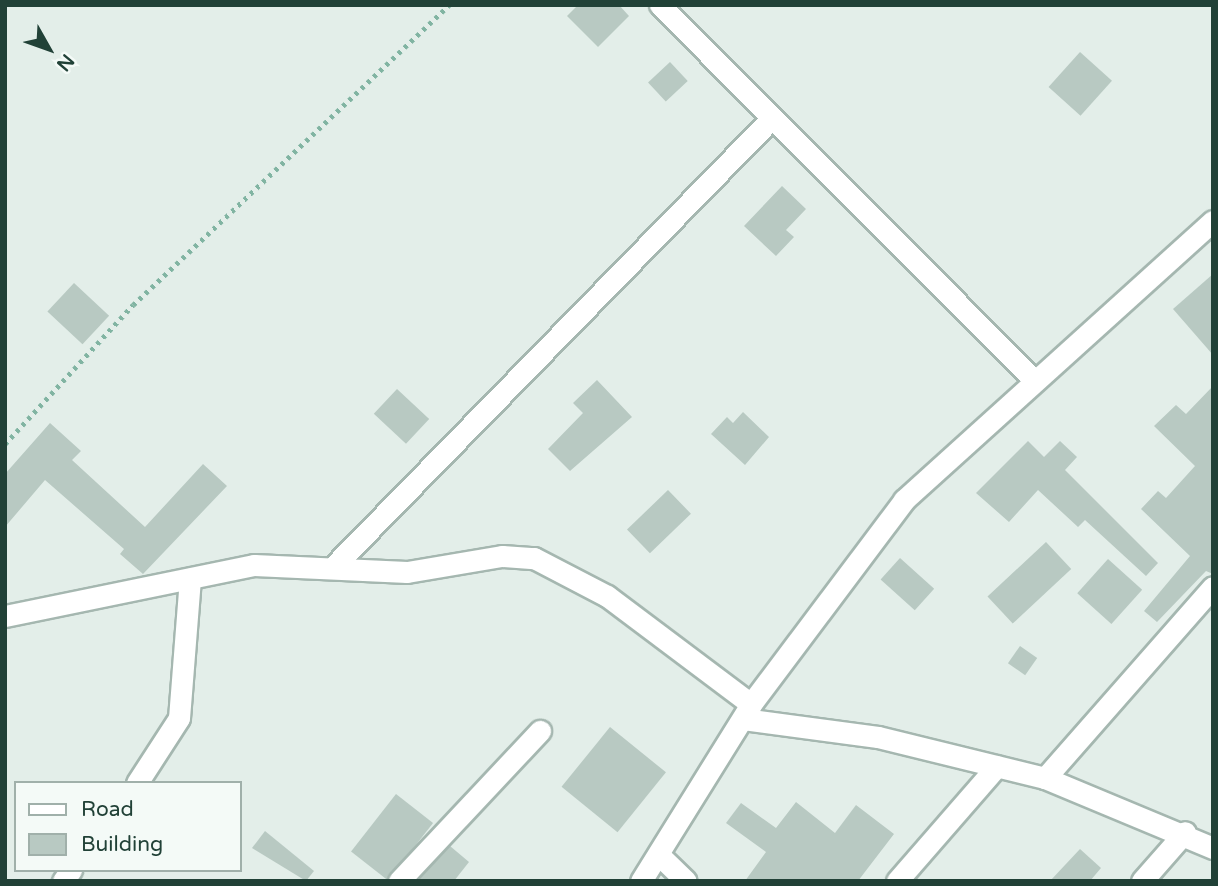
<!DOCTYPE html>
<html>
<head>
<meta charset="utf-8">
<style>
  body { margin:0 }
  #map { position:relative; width:1218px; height:886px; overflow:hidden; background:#e3eee9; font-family:"Varela Round",sans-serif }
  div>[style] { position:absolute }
  .building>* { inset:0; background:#b8c9c2; transform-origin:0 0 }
  .path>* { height:4.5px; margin-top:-2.25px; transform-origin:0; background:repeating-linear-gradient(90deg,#81b4a2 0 3.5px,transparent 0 8.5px) }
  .roads { filter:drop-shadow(2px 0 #a5b7b0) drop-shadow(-2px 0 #a5b7b0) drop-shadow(0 2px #a5b7b0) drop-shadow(0 -2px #a5b7b0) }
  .minor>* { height:21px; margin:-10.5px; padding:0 10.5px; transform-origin:10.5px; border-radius:10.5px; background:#fff }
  span { translate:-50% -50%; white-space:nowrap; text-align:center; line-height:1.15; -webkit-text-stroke:6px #f4faf7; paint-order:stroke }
  .frame { position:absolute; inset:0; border:7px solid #214137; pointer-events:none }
  .legend { position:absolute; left:14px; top:781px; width:228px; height:91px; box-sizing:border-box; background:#f4faf7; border:2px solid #a0b0aa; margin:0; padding:9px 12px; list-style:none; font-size:21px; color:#214137 }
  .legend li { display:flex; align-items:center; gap:14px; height:35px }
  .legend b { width:35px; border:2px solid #a0b0aa }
  .north { position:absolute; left:14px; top:14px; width:70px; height:70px; -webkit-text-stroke:5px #f4faf7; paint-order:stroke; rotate:130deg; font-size:19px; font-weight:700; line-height:28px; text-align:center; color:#214137 }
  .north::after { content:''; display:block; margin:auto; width:24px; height:32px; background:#214137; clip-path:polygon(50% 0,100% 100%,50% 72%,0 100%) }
</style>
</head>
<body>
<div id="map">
  <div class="building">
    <i style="clip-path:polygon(578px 5px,619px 5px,629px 16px,598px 47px,567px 16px)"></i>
    <i style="left:1080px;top:52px;width:43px;height:47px;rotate:42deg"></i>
    <i style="left:670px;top:62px;width:26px;height:30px;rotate:47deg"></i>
    <i style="clip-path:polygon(782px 186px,806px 209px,786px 230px,794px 237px,776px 256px,744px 226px)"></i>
    <i style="clip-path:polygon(1213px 274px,1213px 355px,1173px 309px)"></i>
    <i style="left:74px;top:283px;width:48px;height:39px;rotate:43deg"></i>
    <i style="clip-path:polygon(597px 380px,632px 417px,570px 471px,548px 449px,583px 413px,573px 403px)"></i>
    <i style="clip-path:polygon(1213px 386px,1213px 574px,1206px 571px,1157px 622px,1144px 611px,1190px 556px,1141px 509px,1158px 491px,1166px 498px,1195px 466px,1154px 426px,1176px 405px,1186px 414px)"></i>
    <i style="left:397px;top:389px;width:44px;height:34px;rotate:43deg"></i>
    <i style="clip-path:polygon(743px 412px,769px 437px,745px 465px,711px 434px,727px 417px,733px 423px)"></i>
    <i style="clip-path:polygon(50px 423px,81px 451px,72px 460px,145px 527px,203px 464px,227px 486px,143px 574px,120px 554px,124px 549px,45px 480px,5px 527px,5px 474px)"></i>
    <i style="clip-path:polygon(1028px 441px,1044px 457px,1060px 441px,1077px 457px,1065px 470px,1158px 563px,1146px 576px,1085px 520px,1078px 527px,1038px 490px,1009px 522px,976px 493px)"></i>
    <i style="left:668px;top:490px;width:33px;height:57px;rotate:46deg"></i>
    <i style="left:1046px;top:542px;width:37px;height:80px;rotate:47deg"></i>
    <i style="left:900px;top:558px;width:46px;height:29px;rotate:42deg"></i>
    <i style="left:1108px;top:559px;width:46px;height:46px;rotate:42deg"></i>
    <i style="left:1020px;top:646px;width:21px;height:21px;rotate:35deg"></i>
    <i style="left:610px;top:727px;width:72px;height:77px;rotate:39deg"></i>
    <i style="left:396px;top:794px;width:47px;height:73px;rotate:38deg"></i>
    <i style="clip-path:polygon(796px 802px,835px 833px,856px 805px,894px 834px,858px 881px,745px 881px,766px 852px,726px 823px,741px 803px,776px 828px)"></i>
    <i style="clip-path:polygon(265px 831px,314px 871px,306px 881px,252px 848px)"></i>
    <i style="clip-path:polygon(450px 846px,469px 862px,454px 881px,417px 881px)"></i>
    <i style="clip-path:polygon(1080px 849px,1101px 868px,1090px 881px,1050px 881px)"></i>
  </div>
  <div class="path">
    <i style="left:5px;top:444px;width:189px;rotate:-47.4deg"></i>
    <i style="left:133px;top:305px;width:436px;rotate:-43.5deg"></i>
  </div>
  <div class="roads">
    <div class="minor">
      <i style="left:660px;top:5px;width:531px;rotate:45.08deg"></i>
      <i style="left:335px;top:565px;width:625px;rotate:-45.65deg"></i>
      <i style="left:5px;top:616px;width:254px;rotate:-11.6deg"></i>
      <i style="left:254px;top:565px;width:153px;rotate:2.6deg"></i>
      <i style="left:407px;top:572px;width:96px;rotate:-9.6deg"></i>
      <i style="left:502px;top:556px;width:32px;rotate:4deg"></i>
      <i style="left:534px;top:558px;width:82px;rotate:27.5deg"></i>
      <i style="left:607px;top:596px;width:180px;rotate:36.9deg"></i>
      <i style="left:743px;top:719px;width:136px;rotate:7.6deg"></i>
      <i style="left:878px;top:737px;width:172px;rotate:13.8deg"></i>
      <i style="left:1045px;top:778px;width:182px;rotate:22.6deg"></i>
      <i style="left:1045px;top:778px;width:254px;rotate:-48.7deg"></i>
      <i style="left:137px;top:783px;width:77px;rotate:-57.1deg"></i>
      <i style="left:179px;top:718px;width:140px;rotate:-85.5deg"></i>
      <i style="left:659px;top:855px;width:37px;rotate:44deg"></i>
      <i style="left:63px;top:881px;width:14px;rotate:-54deg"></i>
      <i style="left:399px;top:881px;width:206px;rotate:-46.8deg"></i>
      <i style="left:641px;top:881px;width:208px;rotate:-58.1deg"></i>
      <i style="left:751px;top:704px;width:255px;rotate:-53.1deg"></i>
      <i style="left:904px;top:500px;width:416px;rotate:-42.1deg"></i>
      <i style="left:897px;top:881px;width:152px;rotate:-49deg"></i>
      <i style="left:1142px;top:881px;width:65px;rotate:-48.7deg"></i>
    </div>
  </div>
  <div class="frame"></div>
  <ul class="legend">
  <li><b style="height:9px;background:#fff"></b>Road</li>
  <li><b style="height:19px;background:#b8c9c2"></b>Building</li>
  </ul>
  <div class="north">N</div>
</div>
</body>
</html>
